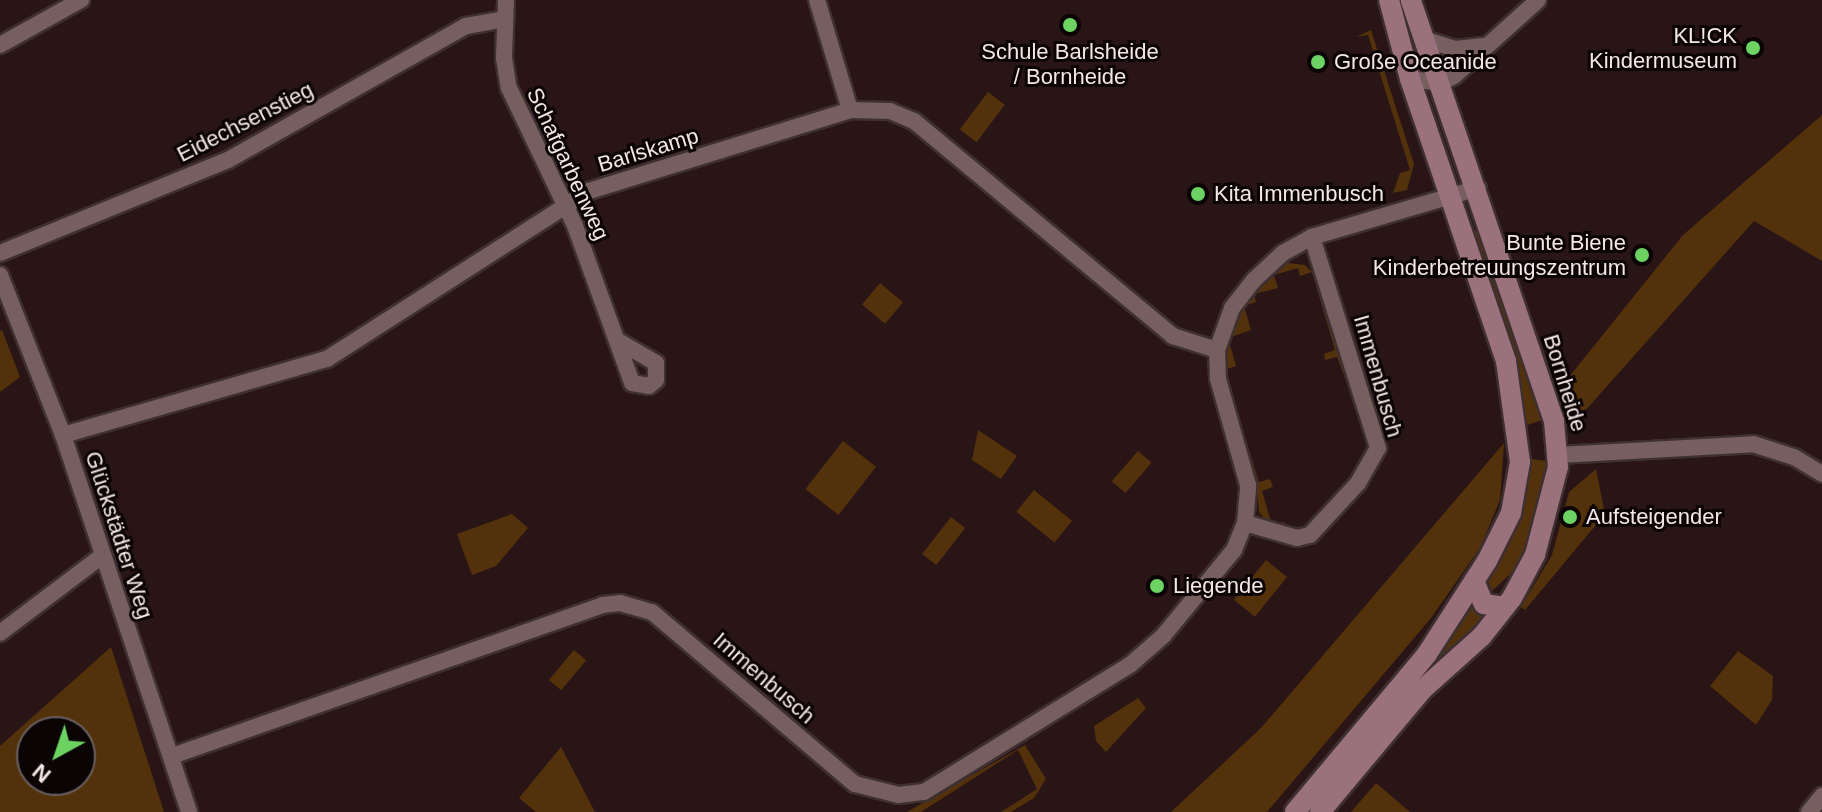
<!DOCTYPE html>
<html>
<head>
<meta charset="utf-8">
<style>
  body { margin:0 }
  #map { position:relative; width:1822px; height:812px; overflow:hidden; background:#291416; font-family:Helvetica,sans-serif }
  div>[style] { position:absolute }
  .green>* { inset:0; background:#53320b; transform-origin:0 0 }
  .roads { filter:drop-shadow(2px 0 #3e3031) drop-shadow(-2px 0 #3e3031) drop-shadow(0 2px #3e3031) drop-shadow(0 -2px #3e3031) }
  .street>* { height:16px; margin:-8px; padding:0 8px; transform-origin:8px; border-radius:8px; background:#775e5f }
  .secondary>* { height:20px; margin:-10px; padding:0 10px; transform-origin:10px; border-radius:10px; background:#9b717e }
  .dots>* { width:22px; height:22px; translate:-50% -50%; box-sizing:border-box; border:4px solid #0b0405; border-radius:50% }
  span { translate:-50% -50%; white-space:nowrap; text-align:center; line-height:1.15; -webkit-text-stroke:6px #0b0405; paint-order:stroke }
  .poi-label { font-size:22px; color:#f5e6e7 }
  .right { translate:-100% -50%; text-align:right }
  .left { translate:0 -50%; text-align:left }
  .street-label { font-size:22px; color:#f5e6e7 }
  .north { position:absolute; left:16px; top:716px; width:80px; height:80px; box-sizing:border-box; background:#0b0405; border:2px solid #695e5f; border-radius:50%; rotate:220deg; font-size:22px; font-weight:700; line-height:32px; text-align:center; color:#f5e6e7 }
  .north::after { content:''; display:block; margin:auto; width:28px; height:36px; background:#6cd362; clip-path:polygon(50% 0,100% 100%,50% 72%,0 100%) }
</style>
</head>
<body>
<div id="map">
  <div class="green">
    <i style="clip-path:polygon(1371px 30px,1414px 164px,1407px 190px,1393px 193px,1400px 173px,1410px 170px,1368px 35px,1356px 37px)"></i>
    <i style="left:988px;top:92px;width:21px;height:47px;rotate:37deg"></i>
    <i style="clip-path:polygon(1822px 115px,1822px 261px,1754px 221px,1576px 421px,1565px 382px,1683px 235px)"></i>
    <i style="clip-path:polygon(1477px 230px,1547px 418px,1525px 426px,1471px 232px)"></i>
    <i style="clip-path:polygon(1288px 263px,1305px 265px,1312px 272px,1319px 286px,1350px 391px,1337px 357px,1325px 360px,1324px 354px,1335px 350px,1312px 272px,1300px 276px,1298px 268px,1274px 275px,1278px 288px,1254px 294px,1256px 302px,1244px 306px,1251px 330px,1228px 338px,1236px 366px,1224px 370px,1259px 482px,1270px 479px,1273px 487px,1262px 491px,1272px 525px,1284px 522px,1287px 530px,1271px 527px,1259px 512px,1256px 480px,1227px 384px,1224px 369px,1224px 354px,1230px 329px,1243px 305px,1272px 273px)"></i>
    <i style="left:880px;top:283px;width:30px;height:28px;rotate:40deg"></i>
    <i style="clip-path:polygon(2px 330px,20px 377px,0 392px,0 331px)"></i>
    <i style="clip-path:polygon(978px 430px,1017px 456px,1001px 479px,972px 460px)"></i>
    <i style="left:843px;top:441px;width:42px;height:61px;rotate:38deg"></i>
    <i style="clip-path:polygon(1504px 443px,1500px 500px,1480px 548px,1431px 618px,1267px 812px,1171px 812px,1261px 728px)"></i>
    <i style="left:1138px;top:451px;width:18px;height:40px;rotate:41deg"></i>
    <i style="clip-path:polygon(1525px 458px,1553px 462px,1538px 526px,1521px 564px,1492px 591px,1488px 581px,1519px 523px)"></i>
    <i style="clip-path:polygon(1596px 469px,1605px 514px,1525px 610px,1521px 607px,1552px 555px,1569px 492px)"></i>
    <i style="left:1034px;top:490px;width:49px;height:28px;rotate:39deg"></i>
    <i style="clip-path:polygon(512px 514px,528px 528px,496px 566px,472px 575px,457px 534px)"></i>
    <i style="left:951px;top:517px;width:18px;height:47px;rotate:38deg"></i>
    <i style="left:1266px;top:560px;width:27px;height:51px;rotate:39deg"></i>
    <i style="clip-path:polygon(1467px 597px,1491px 615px,1352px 766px)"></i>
    <i style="clip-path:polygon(evenodd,111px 647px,164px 812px,0 812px,0 746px,111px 647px,80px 732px,80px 780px,32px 780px,32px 732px,80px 732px)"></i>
    <i style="left:574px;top:650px;width:16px;height:39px;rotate:40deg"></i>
    <i style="clip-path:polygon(1738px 651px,1773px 676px,1772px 700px,1756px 725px,1710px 686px)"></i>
    <i style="clip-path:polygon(1138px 698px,1146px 708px,1106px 752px,1096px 741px,1094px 726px)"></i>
    <i style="clip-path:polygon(1025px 745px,1046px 779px,1034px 798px,1011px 812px,1001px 812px,1037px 789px,1018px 750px,921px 812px,907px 812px)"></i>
    <i style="clip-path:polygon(561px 747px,595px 812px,536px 812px,519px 798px)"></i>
    <i style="clip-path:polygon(1376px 783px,1410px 812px,1351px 812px)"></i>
  </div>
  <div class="roads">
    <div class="street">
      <i style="left:506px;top:0;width:58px;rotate:92deg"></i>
      <i style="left:504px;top:58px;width:30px;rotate:81deg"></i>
      <i style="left:509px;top:88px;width:153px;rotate:64.4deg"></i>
      <i style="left:575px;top:226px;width:167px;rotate:70deg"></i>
      <i style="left:632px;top:383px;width:17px;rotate:10deg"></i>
      <i style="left:649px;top:386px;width:9px;rotate:-41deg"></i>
      <i style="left:656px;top:380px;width:17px;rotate:-90deg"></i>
      <i style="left:656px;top:363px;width:44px;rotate:-149.9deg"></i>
      <i style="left:817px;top:0;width:115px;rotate:73.3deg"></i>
      <i style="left:1424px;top:39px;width:33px;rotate:18deg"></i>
      <i style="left:1455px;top:49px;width:28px;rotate:-6deg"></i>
      <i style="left:0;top:45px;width:93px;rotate:-29.1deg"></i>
      <i style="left:1410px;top:79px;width:31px;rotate:7deg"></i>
      <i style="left:1441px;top:83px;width:15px;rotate:-28deg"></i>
      <i style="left:1454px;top:76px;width:113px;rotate:-42.1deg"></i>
      <i style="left:0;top:253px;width:246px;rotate:-22.2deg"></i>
      <i style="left:228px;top:160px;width:273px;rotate:-29.4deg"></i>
      <i style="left:466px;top:26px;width:39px;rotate:-10deg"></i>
      <i style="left:0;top:275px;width:172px;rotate:68.5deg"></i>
      <i style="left:63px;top:435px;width:397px;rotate:71.5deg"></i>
      <i style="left:63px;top:435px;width:275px;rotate:-16.1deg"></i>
      <i style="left:327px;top:359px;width:311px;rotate:-32.7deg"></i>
      <i style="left:589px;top:191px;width:273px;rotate:-17.2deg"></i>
      <i style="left:850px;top:110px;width:40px;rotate:1.4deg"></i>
      <i style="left:890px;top:111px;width:26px;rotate:23deg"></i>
      <i style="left:914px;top:121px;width:337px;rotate:39.7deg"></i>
      <i style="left:1173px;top:336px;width:46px;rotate:17.7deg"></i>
      <i style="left:1559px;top:455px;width:194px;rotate:-3.2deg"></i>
      <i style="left:1753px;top:444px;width:43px;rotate:17.6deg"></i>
      <i style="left:1794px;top:457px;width:33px;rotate:31deg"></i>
      <i style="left:1245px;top:523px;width:54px;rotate:16.1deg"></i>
      <i style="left:1297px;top:538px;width:13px;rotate:-13deg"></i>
      <i style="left:1310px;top:535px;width:71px;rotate:-47.3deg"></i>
      <i style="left:1358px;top:483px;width:40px;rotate:-60.3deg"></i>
      <i style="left:1378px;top:448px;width:221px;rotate:-107.4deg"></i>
      <i style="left:0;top:633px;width:129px;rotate:-37.1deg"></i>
      <i style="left:172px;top:756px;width:456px;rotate:-19.3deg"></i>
      <i style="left:602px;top:605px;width:18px;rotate:-6deg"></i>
      <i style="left:620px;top:603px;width:33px;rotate:16deg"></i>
      <i style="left:652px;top:612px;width:266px;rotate:40.3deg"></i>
      <i style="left:855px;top:784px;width:44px;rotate:14.3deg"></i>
      <i style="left:898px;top:795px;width:26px;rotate:-7deg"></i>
      <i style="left:924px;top:792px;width:242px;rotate:-31.7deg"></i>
      <i style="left:1130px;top:665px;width:44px;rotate:-41.3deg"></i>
      <i style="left:1163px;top:636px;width:112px;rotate:-50.5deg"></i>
      <i style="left:1234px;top:550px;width:29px;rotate:-68deg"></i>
      <i style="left:1245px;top:523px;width:38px;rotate:-85deg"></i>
      <i style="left:1248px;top:485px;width:110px;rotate:-105.8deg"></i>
      <i style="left:1218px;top:379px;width:29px;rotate:-92deg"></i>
      <i style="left:1217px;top:350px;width:45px;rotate:-70.3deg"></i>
      <i style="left:1232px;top:308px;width:37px;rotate:-52deg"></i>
      <i style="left:1255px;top:279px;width:38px;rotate:-43deg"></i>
      <i style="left:1283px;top:253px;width:33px;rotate:-29deg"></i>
      <i style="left:1312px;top:237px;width:173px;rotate:-16.4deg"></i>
      <i style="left:1809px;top:812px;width:21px;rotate:-51deg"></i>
    </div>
    <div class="secondary">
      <i style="left:1474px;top:581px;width:25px;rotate:67deg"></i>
      <i style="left:1484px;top:604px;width:21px;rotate:8deg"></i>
      <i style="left:1295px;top:812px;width:206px;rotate:-50.1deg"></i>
      <i style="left:1427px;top:654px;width:111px;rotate:-57.2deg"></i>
      <i style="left:1487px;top:561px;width:54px;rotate:-63.4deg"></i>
      <i style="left:1511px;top:513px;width:52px;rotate:-80deg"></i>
      <i style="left:1520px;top:462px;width:102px;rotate:-97.9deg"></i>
      <i style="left:1506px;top:361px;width:298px;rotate:-108.8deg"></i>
      <i style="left:1410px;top:79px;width:82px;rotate:-104.9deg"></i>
      <i style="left:1320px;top:812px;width:160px;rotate:-50.1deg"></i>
      <i style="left:1423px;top:689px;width:79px;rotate:-41.9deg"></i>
      <i style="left:1482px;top:636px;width:48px;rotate:-51.7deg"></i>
      <i style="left:1512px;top:598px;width:49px;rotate:-61.9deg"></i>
      <i style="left:1535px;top:555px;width:91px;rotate:-75.4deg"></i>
      <i style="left:1558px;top:467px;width:46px;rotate:-95deg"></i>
      <i style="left:1554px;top:421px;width:445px;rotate:-108.8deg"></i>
    </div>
  </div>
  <div class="dots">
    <i style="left:1070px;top:25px;background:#6cd362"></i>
    <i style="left:1753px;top:48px;background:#6cd362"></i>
    <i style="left:1318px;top:62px;background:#6cd362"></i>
    <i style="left:1198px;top:194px;background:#6cd362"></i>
    <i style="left:1642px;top:255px;background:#6cd362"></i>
    <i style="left:1570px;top:517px;background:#6cd362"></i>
    <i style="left:1157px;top:586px;background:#6cd362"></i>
  </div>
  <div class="poi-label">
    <span class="right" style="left:1737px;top:48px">KL!CK<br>Kindermuseum</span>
    <span style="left:1070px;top:64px">Schule Barlsheide<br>/ Bornheide</span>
    <span class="left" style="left:1334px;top:62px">Große Oceanide</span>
    <span class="left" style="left:1214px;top:194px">Kita Immenbusch</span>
    <span class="right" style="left:1626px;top:255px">Bunte Biene<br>Kinderbetreuungszentrum</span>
    <span class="left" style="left:1586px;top:517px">Aufsteigender</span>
    <span class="left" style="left:1173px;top:586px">Liegende</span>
  </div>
  <div class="street-label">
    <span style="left:245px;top:122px;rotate:-27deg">Eidechsenstieg</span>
    <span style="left:648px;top:150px;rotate:-17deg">Barlskamp</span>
    <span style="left:568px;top:164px;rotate:65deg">Schafgarbenweg</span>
    <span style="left:1378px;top:376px;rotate:74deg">Immenbusch</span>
    <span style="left:1565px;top:383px;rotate:73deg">Bornheide</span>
    <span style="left:119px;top:535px;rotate:72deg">Glückstädter Weg</span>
    <span style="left:764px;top:678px;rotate:41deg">Immenbusch</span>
  </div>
  <div class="north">N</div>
</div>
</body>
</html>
